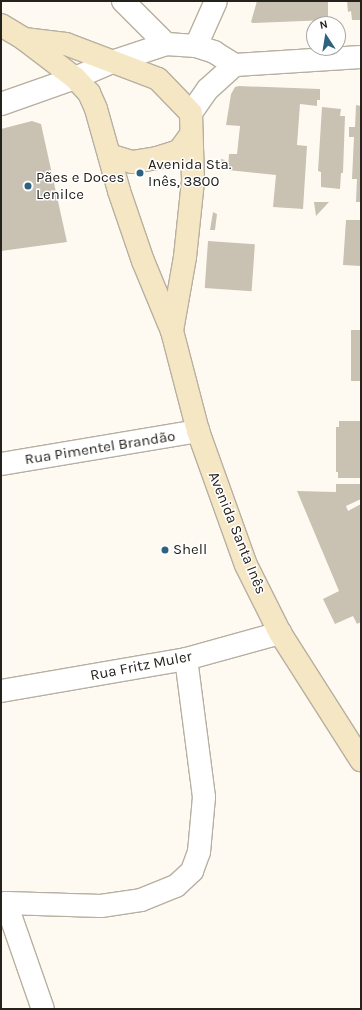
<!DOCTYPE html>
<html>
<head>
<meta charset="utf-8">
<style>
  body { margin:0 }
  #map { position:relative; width:362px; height:1010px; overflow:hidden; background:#fffaf1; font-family:Karla,sans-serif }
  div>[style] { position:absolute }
  .building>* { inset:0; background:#c9c2b3; transform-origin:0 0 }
  .roads { filter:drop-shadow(1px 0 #b7b0a1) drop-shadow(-1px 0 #b7b0a1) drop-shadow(0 1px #b7b0a1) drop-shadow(0 -1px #b7b0a1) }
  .minor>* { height:22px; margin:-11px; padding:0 11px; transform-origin:11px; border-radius:11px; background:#fff }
  .tertiary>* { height:22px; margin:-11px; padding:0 11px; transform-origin:11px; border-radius:11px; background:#fff }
  .secondary>* { height:22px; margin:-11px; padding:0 11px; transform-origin:11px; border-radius:11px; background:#f6e7c4 }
  .dots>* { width:11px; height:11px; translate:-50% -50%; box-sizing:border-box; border:2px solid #fff; border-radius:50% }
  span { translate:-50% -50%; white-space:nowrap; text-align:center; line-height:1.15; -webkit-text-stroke:3px #fff; paint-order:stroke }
  .poi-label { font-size:15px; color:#25221d }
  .left { translate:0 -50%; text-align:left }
  .street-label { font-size:15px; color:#25221d }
  .frame { position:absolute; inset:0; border:2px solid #25221d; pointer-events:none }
  .north { position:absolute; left:306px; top:16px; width:40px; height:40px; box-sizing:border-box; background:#fff; border:1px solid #a8a7a5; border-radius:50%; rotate:348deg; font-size:11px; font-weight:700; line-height:16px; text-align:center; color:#25221d }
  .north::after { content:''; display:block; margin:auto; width:14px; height:18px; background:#2e627f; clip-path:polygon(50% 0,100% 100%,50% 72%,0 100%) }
</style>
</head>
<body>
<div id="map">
  <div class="building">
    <i style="clip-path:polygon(257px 1px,328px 1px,328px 20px,253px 23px,251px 22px)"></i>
    <i style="clip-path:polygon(347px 1px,361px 1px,361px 20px,352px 20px,351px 11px,348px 12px)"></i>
    <i style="clip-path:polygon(239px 86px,320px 89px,320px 100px,317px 100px,317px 106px,300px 104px,297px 145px,307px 146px,303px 209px,273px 207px,276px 175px,228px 170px,229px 154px,237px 154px,240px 126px,226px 125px,231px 94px,235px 87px)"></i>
    <i style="clip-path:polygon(356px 105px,361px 106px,361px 202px,356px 202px,357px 179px,352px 179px,354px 137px,349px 137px,349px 127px,355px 127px)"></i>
    <i style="clip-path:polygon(322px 107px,341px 109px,340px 116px,345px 116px,343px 173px,341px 173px,340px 189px,321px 187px,321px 172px,318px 171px)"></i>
    <i style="clip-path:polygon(32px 121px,41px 124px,67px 242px,1px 251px,1px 129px)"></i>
    <i style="clip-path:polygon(221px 159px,225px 160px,225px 168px,219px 168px)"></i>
    <i style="clip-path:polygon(314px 202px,329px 202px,316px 216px)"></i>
    <i style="clip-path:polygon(213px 212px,217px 214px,215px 230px,210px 230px)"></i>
    <i style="clip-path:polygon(346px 220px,361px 220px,361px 266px,343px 265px)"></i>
    <i style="left:208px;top:241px;width:47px;height:47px;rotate:4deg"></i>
    <i style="left:351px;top:330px;width:10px;height:51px"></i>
    <i style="clip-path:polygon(339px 421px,361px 421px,361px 478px,338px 478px,338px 472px,336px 472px,336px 427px,339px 427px)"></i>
    <i style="clip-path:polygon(336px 484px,361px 484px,361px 499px,346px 506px,348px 511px,361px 504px,361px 622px,357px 624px,353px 616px,335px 624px,323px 599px,339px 591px,297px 491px,336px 492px)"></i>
  </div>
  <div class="roads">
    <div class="minor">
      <i style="left:123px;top:1px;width:61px;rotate:45deg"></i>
      <i style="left:196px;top:46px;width:49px;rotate:-66deg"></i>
      <i style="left:1px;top:104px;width:78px;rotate:-19.4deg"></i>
      <i style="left:1px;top:464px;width:200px;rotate:-9.5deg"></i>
      <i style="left:1px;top:691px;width:188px;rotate:-9.8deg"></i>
      <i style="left:186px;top:659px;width:98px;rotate:-15.5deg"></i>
      <i style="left:6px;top:903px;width:112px;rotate:70.8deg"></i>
      <i style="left:1px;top:905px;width:5px;rotate:-22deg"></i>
      <i style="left:6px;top:903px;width:95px;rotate:1.8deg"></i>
      <i style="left:101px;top:906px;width:40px;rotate:-8.5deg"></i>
      <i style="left:141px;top:900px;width:38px;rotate:-22deg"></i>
      <i style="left:176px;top:886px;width:22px;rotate:-43deg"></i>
      <i style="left:192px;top:871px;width:20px;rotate:-70deg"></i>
      <i style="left:199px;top:852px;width:55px;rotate:-84.8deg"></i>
      <i style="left:204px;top:797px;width:139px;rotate:-97.4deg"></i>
    </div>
    <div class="tertiary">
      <i style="left:235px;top:65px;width:126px;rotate:-3.6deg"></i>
      <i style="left:75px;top:78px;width:40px;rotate:-23.4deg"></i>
      <i style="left:112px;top:62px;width:57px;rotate:-18.4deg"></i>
      <i style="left:166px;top:44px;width:30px;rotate:4deg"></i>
      <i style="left:196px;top:46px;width:19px;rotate:18deg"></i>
      <i style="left:214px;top:52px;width:25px;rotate:32deg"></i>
      <i style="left:191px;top:113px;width:29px;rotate:-55deg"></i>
      <i style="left:208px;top:89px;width:36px;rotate:-42deg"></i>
    </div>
    <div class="secondary">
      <i style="left:1px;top:25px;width:27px;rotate:31deg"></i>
      <i style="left:24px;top:39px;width:64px;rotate:37.4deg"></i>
      <i style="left:75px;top:78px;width:21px;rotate:47deg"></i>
      <i style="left:89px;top:93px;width:17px;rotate:66deg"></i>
      <i style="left:96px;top:109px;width:85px;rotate:74.3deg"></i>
      <i style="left:119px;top:191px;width:74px;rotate:71.1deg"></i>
      <i style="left:143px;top:261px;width:76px;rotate:67.5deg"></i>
      <i style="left:172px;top:331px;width:103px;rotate:75.4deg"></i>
      <i style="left:198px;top:431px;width:142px;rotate:70.3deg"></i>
      <i style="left:246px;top:565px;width:76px;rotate:63.4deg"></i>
      <i style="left:280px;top:633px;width:151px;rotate:57.5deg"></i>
      <i style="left:24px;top:39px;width:42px;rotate:6.8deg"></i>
      <i style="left:66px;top:44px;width:98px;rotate:20.8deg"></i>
      <i style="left:158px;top:79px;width:47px;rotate:45.9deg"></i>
      <i style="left:191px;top:113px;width:68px;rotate:88.3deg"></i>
      <i style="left:193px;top:181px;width:76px;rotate:96deg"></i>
      <i style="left:185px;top:257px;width:75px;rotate:100deg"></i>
      <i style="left:109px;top:155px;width:24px;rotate:17deg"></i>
      <i style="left:132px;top:162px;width:25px;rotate:-9deg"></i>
      <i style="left:157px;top:158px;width:23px;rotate:-18deg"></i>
      <i style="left:179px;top:151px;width:19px;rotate:-54deg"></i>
    </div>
  </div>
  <div class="dots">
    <i style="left:140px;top:173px;background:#2e627f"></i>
    <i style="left:28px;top:186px;background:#2e627f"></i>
    <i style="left:165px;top:550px;background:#2e627f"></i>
  </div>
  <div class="poi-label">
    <span class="left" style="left:148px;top:173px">Avenida Sta.<br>Inês, 3800</span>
    <span class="left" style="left:36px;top:186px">Pães e Doces<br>Lenilce</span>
    <span class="left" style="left:173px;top:550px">Shell</span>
  </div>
  <div class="street-label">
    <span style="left:100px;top:448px;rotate:-9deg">Rua Pimentel Brandão</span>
    <span style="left:237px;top:533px;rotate:68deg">Avenida Santa Inês</span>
    <span style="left:141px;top:666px;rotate:-11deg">Rua Fritz Muler</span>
  </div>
  <div class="frame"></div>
  <div class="north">N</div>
</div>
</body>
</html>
